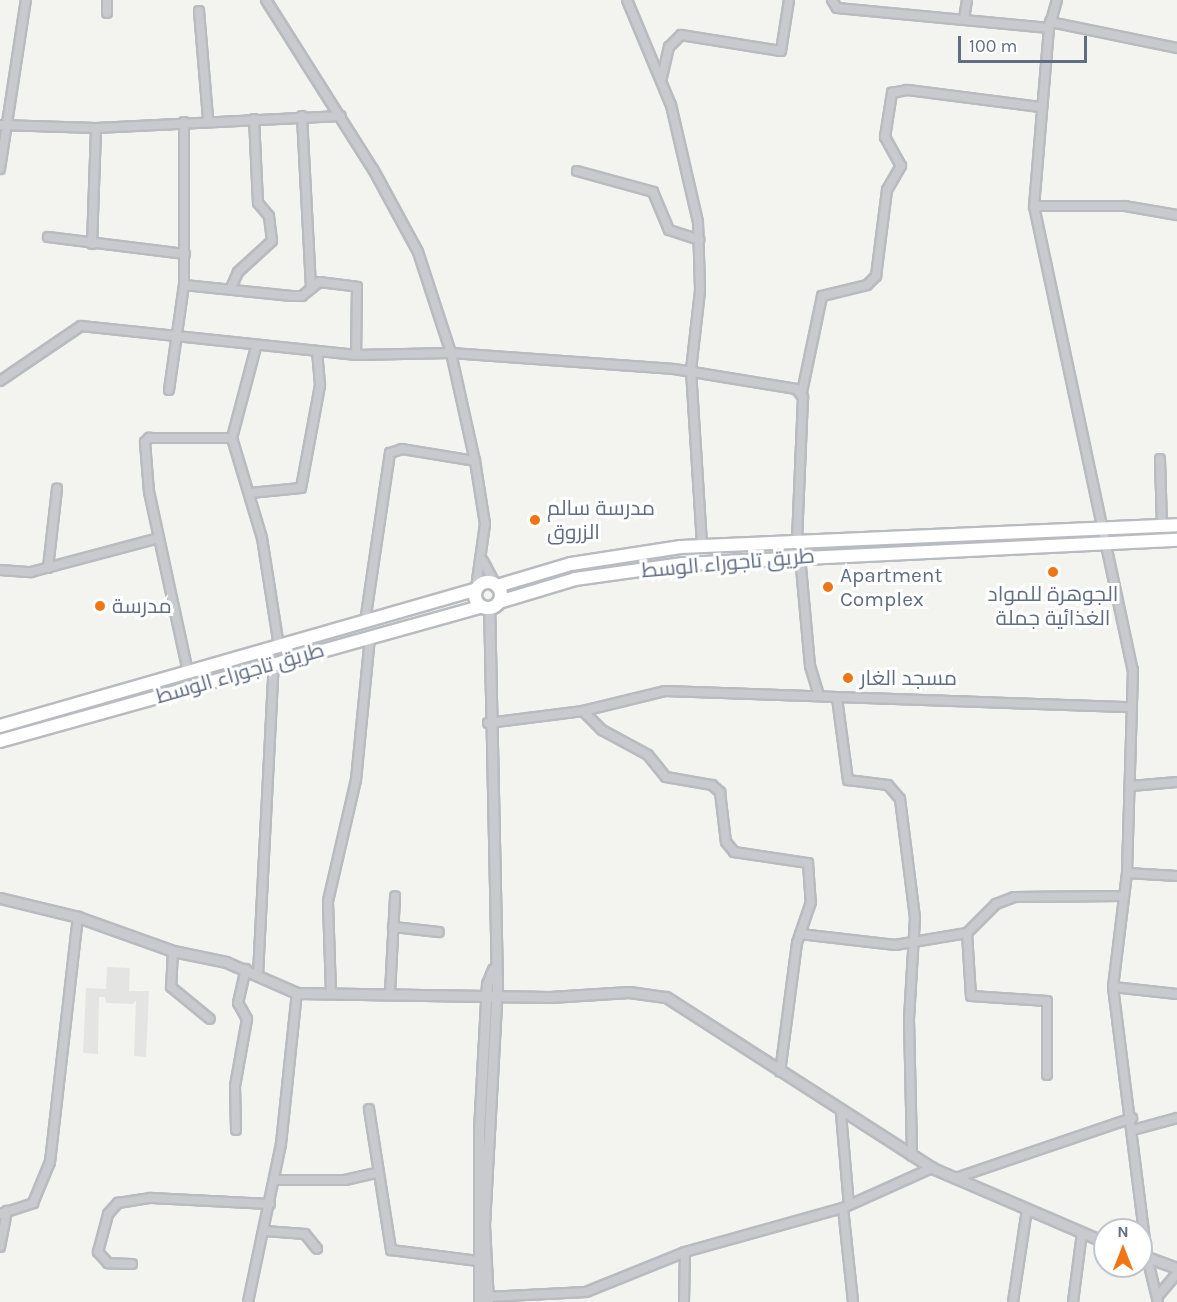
<!DOCTYPE html>
<html>
<head>
<meta charset="utf-8">
<style>
  body { margin:0 }
  #map { position:relative; width:1177px; height:1302px; overflow:hidden; background:#f3f4f0; font-family:Karla,Cairo,sans-serif }
  div>[style] { position:absolute }
  .built>* { inset:0; background:#e4e5e3 }
  .roads { filter:drop-shadow(2px 0 #b8bbbf) drop-shadow(-2px 0 #b8bbbf) drop-shadow(0 2px #b8bbbf) drop-shadow(0 -2px #b8bbbf) }
  .minor>* { height:8px; margin:-4px; padding:0 4px; transform-origin:4px; border-radius:4px; background:#c8cace }
  .tertiary>* { height:9px; margin:-4.5px; padding:0 4.5px; transform-origin:4.5px; border-radius:4.5px; background:#c8cace }
  .primary>* { height:12px; margin:-6px; padding:0 6px; transform-origin:6px; border-radius:6px; background:#fff }
  .primary>.ring { margin:-6px; padding:0; box-sizing:content-box; background:none; border:12px solid #fff; border-radius:50% }
  .dots>* { width:16px; height:16px; translate:-50% -50%; box-sizing:border-box; border:3px solid #fff; border-radius:50% }
  span { translate:-50% -50%; white-space:nowrap; text-align:center; line-height:1.15; -webkit-text-stroke:6px #fff; paint-order:stroke }
  .poi-label { font-size:21px; color:#616d83 }
  .left { translate:0 -50%; text-align:left }
  .street-label { font-size:21px; color:#616d83 }
  .north { position:absolute; left:1093px; top:1218px; width:60px; height:60px; box-sizing:border-box; background:#fff; border:2px solid #c0c5cd; border-radius:50%; rotate:0deg; font-size:16px; font-weight:700; line-height:24px; text-align:center; color:#616d83 }
  .north::after { content:''; display:block; margin:auto; width:21px; height:27px; background:#ef7515; clip-path:polygon(50% 0,100% 100%,50% 72%,0 100%) }
  .scale { position:absolute; left:958px; top:36px; width:129px; height:27px; box-sizing:border-box; border:3px solid #616d83; border-top:0; padding-left:8px; font-size:18px; line-height:21px; white-space:nowrap; color:#616d83; -webkit-text-stroke:4px #fff; paint-order:stroke }
</style>
</head>
<body>
<div id="map">
  <div class="built">
    <i style="clip-path:polygon(107px 967px,130px 968px,129px 991px,149px 991px,146px 1057px,134px 1056px,136px 1000px,133px 1004px,106px 1003px,105px 997px,99px 997px,98px 1054px,83px 1053px,86px 988px,106px 989px)"></i>
  </div>
  <div class="roads">
    <div class="minor">
      <i style="left:266px;top:0;width:200px;rotate:57.7deg"></i>
      <i style="left:373px;top:169px;width:94px;rotate:61.5deg"></i>
      <i style="left:418px;top:252px;width:106px;rotate:71.9deg"></i>
      <i style="left:451px;top:353px;width:111px;rotate:77.5deg"></i>
      <i style="left:475px;top:461px;width:64px;rotate:81deg"></i>
      <i style="left:485px;top:524px;width:65px;rotate:98deg"></i>
      <i style="left:627px;top:0;width:114px;rotate:67.3deg"></i>
      <i style="left:671px;top:105px;width:120px;rotate:77deg"></i>
      <i style="left:698px;top:222px;width:69px;rotate:88.3deg"></i>
      <i style="left:700px;top:291px;width:80px;rotate:96.5deg"></i>
      <i style="left:691px;top:370px;width:175px;rotate:86.4deg"></i>
      <i style="left:832px;top:0;width:9px;rotate:58deg"></i>
      <i style="left:837px;top:8px;width:213px;rotate:5.4deg"></i>
      <i style="left:1057px;top:0;width:29px;rotate:106deg"></i>
      <i style="left:1049px;top:28px;width:179px;rotate:94.8deg"></i>
      <i style="left:1034px;top:206px;width:474px;rotate:78deg"></i>
      <i style="left:1133px;top:670px;width:203px;rotate:91.7deg"></i>
      <i style="left:1127px;top:873px;width:115px;rotate:97deg"></i>
      <i style="left:1113px;top:987px;width:272px;rotate:82.8deg"></i>
      <i style="left:1147px;top:1257px;width:46px;rotate:76.3deg"></i>
      <i style="left:199px;top:11px;width:107px;rotate:85.2deg"></i>
      <i style="left:107px;top:13px;width:13px;rotate:-90deg"></i>
      <i style="left:964px;top:19px;width:19px;rotate:-81deg"></i>
      <i style="left:1050px;top:22px;width:130px;rotate:11.6deg"></i>
      <i style="left:662px;top:77px;width:31px;rotate:-77deg"></i>
      <i style="left:669px;top:47px;width:17px;rotate:-45deg"></i>
      <i style="left:681px;top:35px;width:101px;rotate:9.1deg"></i>
      <i style="left:781px;top:51px;width:52px;rotate:-81.1deg"></i>
      <i style="left:302px;top:116px;width:172px;rotate:87deg"></i>
      <i style="left:0;top:125px;width:96px;rotate:1.8deg"></i>
      <i style="left:96px;top:128px;width:245px;rotate:-2.8deg"></i>
      <i style="left:0;top:169px;width:171px;rotate:-81.3deg"></i>
      <i style="left:577px;top:171px;width:79px;rotate:15.4deg"></i>
      <i style="left:653px;top:192px;width:41px;rotate:67.2deg"></i>
      <i style="left:669px;top:230px;width:32px;rotate:18deg"></i>
      <i style="left:1034px;top:206px;width:91px"></i>
      <i style="left:1125px;top:206px;width:53px;rotate:9.8deg"></i>
      <i style="left:48px;top:237px;width:138px;rotate:7.1deg"></i>
      <i style="left:92px;top:244px;width:116px;rotate:-88deg"></i>
      <i style="left:184px;top:285px;width:108px;rotate:5.9deg"></i>
      <i style="left:291px;top:296px;width:11px"></i>
      <i style="left:302px;top:296px;width:22px;rotate:-39deg"></i>
      <i style="left:319px;top:282px;width:38px;rotate:7deg"></i>
      <i style="left:357px;top:287px;width:68px;rotate:90.8deg"></i>
      <i style="left:356px;top:355px;width:95px;rotate:-1.2deg"></i>
      <i style="left:451px;top:353px;width:224px;rotate:4.1deg"></i>
      <i style="left:674px;top:369px;width:124px;rotate:9.3deg"></i>
      <i style="left:796px;top:389px;width:11px;rotate:49deg"></i>
      <i style="left:803px;top:397px;width:142px;rotate:92.4deg"></i>
      <i style="left:231px;top:288px;width:17px;rotate:-66deg"></i>
      <i style="left:238px;top:272px;width:46px;rotate:-42.4deg"></i>
      <i style="left:272px;top:241px;width:25px;rotate:-97deg"></i>
      <i style="left:269px;top:216px;width:17px;rotate:-130deg"></i>
      <i style="left:258px;top:203px;width:84px;rotate:-92.7deg"></i>
      <i style="left:256px;top:347px;width:94px;rotate:104.8deg"></i>
      <i style="left:232px;top:438px;width:104px;rotate:73.3deg"></i>
      <i style="left:262px;top:538px;width:109px;rotate:81.1deg"></i>
      <i style="left:0;top:381px;width:98px;rotate:-34.2deg"></i>
      <i style="left:81px;top:326px;width:277px;rotate:6deg"></i>
      <i style="left:169px;top:390px;width:106px;rotate:-81.9deg"></i>
      <i style="left:184px;top:285px;width:163px;rotate:-90deg"></i>
      <i style="left:802px;top:392px;width:98px;rotate:-78.2deg"></i>
      <i style="left:822px;top:296px;width:46px;rotate:-13.7deg"></i>
      <i style="left:867px;top:285px;width:13px;rotate:-45deg"></i>
      <i style="left:876px;top:276px;width:87px;rotate:-82.7deg"></i>
      <i style="left:887px;top:190px;width:28px;rotate:-60deg"></i>
      <i style="left:901px;top:166px;width:33px;rotate:-119deg"></i>
      <i style="left:885px;top:137px;width:45px;rotate:-81deg"></i>
      <i style="left:892px;top:93px;width:16px;rotate:-11deg"></i>
      <i style="left:908px;top:90px;width:133px;rotate:7.3deg"></i>
      <i style="left:1160px;top:459px;width:67px;rotate:88.3deg"></i>
      <i style="left:250px;top:493px;width:51px;rotate:-5.6deg"></i>
      <i style="left:301px;top:488px;width:105px;rotate:-79.5deg"></i>
      <i style="left:320px;top:385px;width:33px;rotate:-95deg"></i>
      <i style="left:800px;top:556px;width:110px;rotate:84.8deg"></i>
      <i style="left:810px;top:666px;width:31px;rotate:73deg"></i>
      <i style="left:483px;top:561px;width:26px;rotate:62deg"></i>
      <i style="left:48px;top:568px;width:80px;rotate:-83.5deg"></i>
      <i style="left:0;top:570px;width:31px;rotate:4deg"></i>
      <i style="left:31px;top:572px;width:132px;rotate:-14.9deg"></i>
      <i style="left:365px;top:622px;width:171px;rotate:-81.6deg"></i>
      <i style="left:390px;top:453px;width:13px;rotate:-18deg"></i>
      <i style="left:402px;top:449px;width:74px;rotate:9.3deg"></i>
      <i style="left:188px;top:672px;width:184px;rotate:-102.2deg"></i>
      <i style="left:149px;top:492px;width:50px;rotate:-94.6deg"></i>
      <i style="left:145px;top:442px;width:6px;rotate:-45deg"></i>
      <i style="left:149px;top:438px;width:83px"></i>
      <i style="left:837px;top:698px;width:83px;rotate:82.4deg"></i>
      <i style="left:848px;top:780px;width:40px;rotate:7.1deg"></i>
      <i style="left:888px;top:785px;width:18px;rotate:49deg"></i>
      <i style="left:900px;top:799px;width:120px;rotate:82.8deg"></i>
      <i style="left:915px;top:918px;width:102px;rotate:93.4deg"></i>
      <i style="left:909px;top:1020px;width:136px;rotate:88.7deg"></i>
      <i style="left:583px;top:711px;width:27px;rotate:45deg"></i>
      <i style="left:602px;top:730px;width:52px;rotate:28.5deg"></i>
      <i style="left:648px;top:755px;width:28px;rotate:51deg"></i>
      <i style="left:666px;top:777px;width:47px;rotate:9.9deg"></i>
      <i style="left:712px;top:785px;width:11px;rotate:41deg"></i>
      <i style="left:720px;top:792px;width:50px;rotate:83.2deg"></i>
      <i style="left:726px;top:842px;width:13px;rotate:51deg"></i>
      <i style="left:734px;top:852px;width:75px;rotate:8.5deg"></i>
      <i style="left:808px;top:863px;width:39px;rotate:86deg"></i>
      <i style="left:811px;top:902px;width:43px;rotate:108.9deg"></i>
      <i style="left:797px;top:943px;width:130px;rotate:97.5deg"></i>
      <i style="left:488px;top:723px;width:96px;rotate:-7.2deg"></i>
      <i style="left:583px;top:711px;width:84px;rotate:-13.7deg"></i>
      <i style="left:665px;top:691px;width:467px;rotate:2deg"></i>
      <i style="left:1131px;top:786px;width:46px;rotate:-5deg"></i>
      <i style="left:1127px;top:873px;width:50px;rotate:3.4deg"></i>
      <i style="left:393px;top:927px;width:46px;rotate:6.2deg"></i>
      <i style="left:967px;top:933px;width:63px;rotate:86.4deg"></i>
      <i style="left:971px;top:996px;width:76px;rotate:3.8deg"></i>
      <i style="left:1047px;top:1001px;width:74px;rotate:90deg"></i>
      <i style="left:800px;top:934px;width:96px;rotate:6.6deg"></i>
      <i style="left:895px;top:945px;width:73px;rotate:-9.5deg"></i>
      <i style="left:967px;top:933px;width:41px;rotate:-45deg"></i>
      <i style="left:996px;top:904px;width:19px;rotate:-21deg"></i>
      <i style="left:1014px;top:897px;width:108px;rotate:-0.5deg"></i>
      <i style="left:173px;top:951px;width:36px;rotate:93deg"></i>
      <i style="left:171px;top:987px;width:50px;rotate:39.4deg"></i>
      <i style="left:258px;top:975px;width:312px;rotate:-87.1deg"></i>
      <i style="left:1113px;top:987px;width:64px;rotate:6.2deg"></i>
      <i style="left:331px;top:993px;width:92px;rotate:-91.9deg"></i>
      <i style="left:328px;top:901px;width:124px;rotate:-77deg"></i>
      <i style="left:356px;top:780px;width:144px;rotate:-84.4deg"></i>
      <i style="left:390px;top:993px;width:97px;rotate:-87deg"></i>
      <i style="left:369px;top:1109px;width:143px;rotate:81.1deg"></i>
      <i style="left:391px;top:1250px;width:88px;rotate:7.2deg"></i>
      <i style="left:841px;top:1114px;width:91px;rotate:85deg"></i>
      <i style="left:236px;top:1130px;width:44px;rotate:-91.3deg"></i>
      <i style="left:235px;top:1086px;width:68px;rotate:-79.8deg"></i>
      <i style="left:247px;top:1019px;width:18px;rotate:-119deg"></i>
      <i style="left:238px;top:1003px;width:35px;rotate:-77deg"></i>
      <i style="left:1133px;top:1130px;width:46px;rotate:-15.3deg"></i>
      <i style="left:956px;top:1178px;width:186px;rotate:-18.8deg"></i>
      <i style="left:274px;top:1180px;width:71px"></i>
      <i style="left:345px;top:1180px;width:31px;rotate:-13deg"></i>
      <i style="left:843px;top:1208px;width:95px;rotate:83.9deg"></i>
      <i style="left:0;top:1214px;width:35px;rotate:-18deg"></i>
      <i style="left:33px;top:1203px;width:44px;rotate:-67.5deg"></i>
      <i style="left:50px;top:1162px;width:247px;rotate:-83.5deg"></i>
      <i style="left:265px;top:1231px;width:40px;rotate:4.3deg"></i>
      <i style="left:305px;top:1234px;width:19px;rotate:51deg"></i>
      <i style="left:0;top:1247px;width:37px;rotate:-79deg"></i>
      <i style="left:132px;top:1264px;width:24px;rotate:-178deg"></i>
      <i style="left:108px;top:1263px;width:15px;rotate:-132deg"></i>
      <i style="left:98px;top:1252px;width:39px;rotate:-75deg"></i>
      <i style="left:108px;top:1214px;width:15px;rotate:-48deg"></i>
      <i style="left:118px;top:1203px;width:33px;rotate:-9deg"></i>
      <i style="left:151px;top:1198px;width:119px;rotate:2.9deg"></i>
      <i style="left:1158px;top:1296px;width:30px;rotate:-50deg"></i>
      <i style="left:487px;top:1297px;width:99px;rotate:-2.9deg"></i>
      <i style="left:586px;top:1292px;width:107px;rotate:-22deg"></i>
      <i style="left:685px;top:1252px;width:164px;rotate:-15.6deg"></i>
      <i style="left:843px;top:1208px;width:98px;rotate:-24.2deg"></i>
      <i style="left:248px;top:1302px;width:161px;rotate:-78.2deg"></i>
      <i style="left:281px;top:1144px;width:152px;rotate:-84deg"></i>
      <i style="left:684px;top:1302px;width:50px;rotate:-88.9deg"></i>
      <i style="left:1013px;top:1302px;width:94px;rotate:-81.4deg"></i>
      <i style="left:1073px;top:1302px;width:70px;rotate:-82.6deg"></i>
    </div>
    <div class="tertiary">
      <i style="left:0;top:898px;width:80px;rotate:13.7deg"></i>
      <i style="left:78px;top:917px;width:101px;rotate:19.7deg"></i>
      <i style="left:173px;top:951px;width:54px;rotate:11.7deg"></i>
      <i style="left:226px;top:962px;width:77px;rotate:23.6deg"></i>
      <i style="left:297px;top:993px;width:253px;rotate:0.9deg"></i>
      <i style="left:550px;top:997px;width:79px;rotate:-3.6deg"></i>
      <i style="left:629px;top:992px;width:37px;rotate:8deg"></i>
      <i style="left:666px;top:997px;width:316px;rotate:32.7deg"></i>
      <i style="left:932px;top:1168px;width:188px;rotate:23.2deg"></i>
      <i style="left:1141px;top:1255px;width:38px;rotate:20deg"></i>
      <i style="left:479px;top:1302px;width:171px;rotate:-90deg"></i>
      <i style="left:479px;top:1131px;width:147px;rotate:-86.9deg"></i>
      <i style="left:487px;top:984px;width:16px;rotate:-68deg"></i>
      <i style="left:488px;top:1302px;width:77px;rotate:-93deg"></i>
      <i style="left:484px;top:1225px;width:242px;rotate:-86.9deg"></i>
      <i style="left:497px;top:983px;width:375px;rotate:-91.2deg"></i>
    </div>
    <div class="primary">
      <i class="ring" style="left:475px;top:582px;width:14px;height:14px"></i>
      <i style="left:497px;top:586px;width:77px;rotate:-16.6deg"></i>
      <i style="left:571px;top:564px;width:111px;rotate:-8.8deg"></i>
      <i style="left:681px;top:547px;width:496px;rotate:-2.5deg"></i>
      <i style="left:499px;top:602px;width:79px;rotate:-16.8deg"></i>
      <i style="left:575px;top:579px;width:109px;rotate:-7.9deg"></i>
      <i style="left:683px;top:564px;width:495px;rotate:-2.8deg"></i>
      <i style="left:0;top:726px;width:494px;rotate:-16deg"></i>
      <i style="left:0;top:741px;width:499px;rotate:-15.6deg"></i>
    </div>
  </div>
  <div class="dots">
    <i style="left:535px;top:520px;background:#ef7515"></i>
    <i style="left:1053px;top:572px;background:#ef7515"></i>
    <i style="left:828px;top:587px;background:#ef7515"></i>
    <i style="left:100px;top:606px;background:#ef7515"></i>
    <i style="left:848px;top:678px;background:#ef7515"></i>
  </div>
  <div class="poi-label">
    <span class="left" style="left:547px;top:520px">مدرسة سالم<br>الزروق</span>
    <span class="left" style="left:840px;top:587px">Apartment<br>Complex</span>
    <span style="left:1053px;top:606px">الجوهرة للمواد<br>الغذائية جملة</span>
    <span class="left" style="left:112px;top:606px">مدرسة</span>
    <span class="left" style="left:860px;top:678px">مسجد الغار</span>
  </div>
  <div class="street-label">
    <span style="left:728px;top:563px;rotate:-5deg">طريق تاجوراء الوسط</span>
    <span style="left:240px;top:673px;rotate:-16deg">طريق تاجوراء الوسط</span>
  </div>
  <div class="north">N</div>
  <div class="scale">100 m</div>
</div>
</body>
</html>
